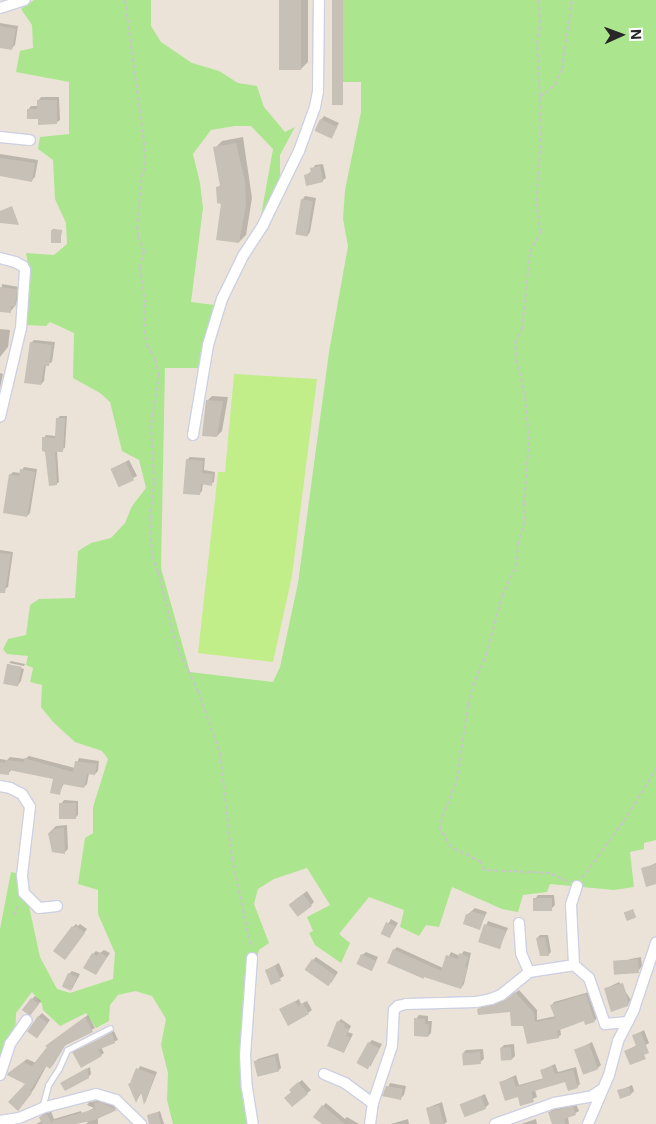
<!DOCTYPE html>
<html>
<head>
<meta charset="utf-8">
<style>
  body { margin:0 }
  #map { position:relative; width:656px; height:1124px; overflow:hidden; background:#ebe3d7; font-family:Inter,sans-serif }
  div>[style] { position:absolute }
  .green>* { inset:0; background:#abe68f }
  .pitch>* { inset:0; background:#c2ee8a }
  .shadow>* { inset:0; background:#0003; transform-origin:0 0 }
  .building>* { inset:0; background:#c6c0b7; transform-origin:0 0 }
  .path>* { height:2px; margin-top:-1px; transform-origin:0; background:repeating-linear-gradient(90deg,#c7c7c7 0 4px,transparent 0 6.5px) }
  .roads { filter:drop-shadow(1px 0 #cdd0e2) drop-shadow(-1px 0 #cdd0e2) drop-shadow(0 1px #cdd0e2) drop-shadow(0 -1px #cdd0e2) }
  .lane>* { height:5px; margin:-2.5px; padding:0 2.5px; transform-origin:2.5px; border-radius:2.5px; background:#fff }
  .street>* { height:10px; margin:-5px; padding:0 5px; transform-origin:5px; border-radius:5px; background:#fff }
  span { translate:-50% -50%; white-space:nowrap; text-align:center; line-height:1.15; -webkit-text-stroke:5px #fff; paint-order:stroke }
  .north { position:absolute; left:596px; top:10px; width:50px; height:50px; -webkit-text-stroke:4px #fff; paint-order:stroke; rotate:88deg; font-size:14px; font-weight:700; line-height:20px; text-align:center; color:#272727 }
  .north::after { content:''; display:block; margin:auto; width:18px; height:22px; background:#272727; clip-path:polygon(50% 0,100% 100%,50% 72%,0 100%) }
</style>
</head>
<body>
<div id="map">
  <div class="green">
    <i style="clip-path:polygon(34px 0,151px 0,151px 26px,161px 42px,192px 63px,219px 71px,238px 83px,257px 86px,264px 107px,285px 132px,295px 127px,280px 155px,280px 184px,260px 221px,273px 149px,251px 126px,235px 126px,211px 130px,193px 154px,200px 183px,203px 208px,191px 302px,215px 305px,199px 368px,165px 368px,161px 568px,190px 672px,273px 682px,280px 667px,298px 583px,329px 352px,348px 246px,343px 219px,345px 190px,361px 112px,361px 82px,342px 82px,343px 0,656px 0,656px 840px,644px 843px,644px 849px,630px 852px,634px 887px,614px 890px,550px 884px,547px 892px,523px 895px,518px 912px,502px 909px,452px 887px,439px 927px,426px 925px,419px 936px,400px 927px,404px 910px,369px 897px,339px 934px,350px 943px,341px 963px,315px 945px,309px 933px,313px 931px,307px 917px,330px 905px,307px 868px,274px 879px,258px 889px,254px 904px,269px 943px,259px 950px,257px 958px,252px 958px,248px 1124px,173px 1124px,167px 1100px,168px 1073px,161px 1045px,166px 1019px,152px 996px,135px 991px,118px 995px,110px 1005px,109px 1021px,96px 1028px,86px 1013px,60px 1026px,43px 1010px,42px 1004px,32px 992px,16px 1013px,15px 1047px,2px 1076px,0 1076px,0 929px,11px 872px,27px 875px,29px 906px,40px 957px,57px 989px,70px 993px,113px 979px,115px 953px,98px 914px,98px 890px,78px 884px,85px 838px,93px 833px,93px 807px,108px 759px,102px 751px,75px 742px,53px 722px,41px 707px,42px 685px,30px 682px,33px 668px,26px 665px,28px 656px,7px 654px,3px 649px,8px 639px,26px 635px,30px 605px,39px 599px,75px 598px,78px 551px,91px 543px,111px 538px,125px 523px,132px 506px,146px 488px,139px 460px,122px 451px,110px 402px,100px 393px,73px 378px,74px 333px,50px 322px,46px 326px,27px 325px,30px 275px,26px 253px,54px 255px,67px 244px,66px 223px,55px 199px,53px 160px,38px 149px,40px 137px,69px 134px,69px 82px,16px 72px,20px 51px,33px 48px,32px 25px,21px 9px)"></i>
  </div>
  <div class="pitch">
    <i style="clip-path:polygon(234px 374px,317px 379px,292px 576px,273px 662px,198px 653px,218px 472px,225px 472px)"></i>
  </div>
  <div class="shadow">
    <i style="clip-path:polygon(280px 0,308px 0,308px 62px,301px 69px)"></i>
    <i style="clip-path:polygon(333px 0,343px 0,341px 104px)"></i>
    <i style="clip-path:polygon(0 23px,18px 26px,15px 45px,12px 48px,0 46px)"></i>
    <i style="clip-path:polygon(41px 97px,59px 97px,60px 120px,56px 123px,39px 117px,28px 110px,31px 106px,38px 106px,38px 101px)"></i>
    <i style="clip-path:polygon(324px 116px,339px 123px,331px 137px,321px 120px)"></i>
    <i style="clip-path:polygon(243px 137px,252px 198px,246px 235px,239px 242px,218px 188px,221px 184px,215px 148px,222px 141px)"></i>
    <i style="clip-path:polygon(0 154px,38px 160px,35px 177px,32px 180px,0 174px)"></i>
    <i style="clip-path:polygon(323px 164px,326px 178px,322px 181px,306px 175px,312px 171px,315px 165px)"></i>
    <i style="clip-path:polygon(305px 196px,316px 198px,310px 232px,307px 236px,302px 200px)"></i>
    <i style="clip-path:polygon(53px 229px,62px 230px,60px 242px,52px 230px)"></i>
    <i style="clip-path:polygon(2px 284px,19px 287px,18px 302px,10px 312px,0 304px)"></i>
    <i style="clip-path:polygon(0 329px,10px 330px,8px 347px,0 357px)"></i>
    <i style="clip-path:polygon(34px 340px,55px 342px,52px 362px,46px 365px,44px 381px,41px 384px,31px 343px)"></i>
    <i style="clip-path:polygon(0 373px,3px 374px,0 388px)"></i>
    <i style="clip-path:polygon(212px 396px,228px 397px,222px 431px,217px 436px,207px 401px)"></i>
    <i style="clip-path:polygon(60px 416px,67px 416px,65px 448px,57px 451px,59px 482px,56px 484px,44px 438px,46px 435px,56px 436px,58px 418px)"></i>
    <i style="clip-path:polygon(190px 457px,205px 458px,204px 470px,215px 472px,214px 482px,211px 484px,203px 483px,202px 491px,199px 494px,187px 460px)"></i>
    <i style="left:129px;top:460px;width:18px;height:20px;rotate:63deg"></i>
    <i style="clip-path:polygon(24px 467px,37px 469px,30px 513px,27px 516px,10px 475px,13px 472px,20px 473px)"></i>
    <i style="clip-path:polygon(0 550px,13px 552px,8px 587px,5px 589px,0 589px)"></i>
    <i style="clip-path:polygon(11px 661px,25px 664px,24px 666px,9px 663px)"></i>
    <i style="clip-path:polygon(8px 664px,24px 669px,21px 681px,18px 685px)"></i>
    <i style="clip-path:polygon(29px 756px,75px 768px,79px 758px,99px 761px,98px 771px,95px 774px,89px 773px,87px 784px,84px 787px,64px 783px,59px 794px,54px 778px,12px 769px,8px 774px,0 773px,0 759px,7px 760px,10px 757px,25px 759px)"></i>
    <i style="clip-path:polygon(64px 800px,78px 801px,78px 815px,75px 818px,61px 804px)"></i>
    <i style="clip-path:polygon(67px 825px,68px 849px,65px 852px,53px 851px,49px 833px,56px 826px)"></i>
    <i style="clip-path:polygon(656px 863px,656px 883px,643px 869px)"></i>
    <i style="clip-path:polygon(307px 891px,314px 902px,311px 905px,295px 900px)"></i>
    <i style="clip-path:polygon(538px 895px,554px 895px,555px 905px,551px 909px,535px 899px)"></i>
    <i style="clip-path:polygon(475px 908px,487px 912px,479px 929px,467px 915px)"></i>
    <i style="left:391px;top:919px;width:8px;height:17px;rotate:30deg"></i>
    <i style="clip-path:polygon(488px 921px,508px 928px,499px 948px,479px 941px)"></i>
    <i style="clip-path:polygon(76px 924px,78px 926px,80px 924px,87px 929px,68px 955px,73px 927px)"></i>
    <i style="clip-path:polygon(540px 935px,548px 935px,551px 952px,548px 955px,541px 947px,538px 947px,537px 938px)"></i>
    <i style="clip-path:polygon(397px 947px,443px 968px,451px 952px,460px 956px,464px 951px,471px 953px,464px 984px,461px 988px,394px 950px)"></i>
    <i style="clip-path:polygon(104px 950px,110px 953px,96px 974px,93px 954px,96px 951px,100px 953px)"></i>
    <i style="clip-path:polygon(366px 952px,378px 957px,372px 969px,362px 955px)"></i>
    <i style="clip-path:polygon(316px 957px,338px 972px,331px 983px,313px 960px)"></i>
    <i style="clip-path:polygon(641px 957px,642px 966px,639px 970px,627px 962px,630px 959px)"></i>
    <i style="clip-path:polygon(279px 963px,284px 976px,272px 983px,266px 970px)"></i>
    <i style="clip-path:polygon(72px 971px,80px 974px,72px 989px,69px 974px)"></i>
    <i style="clip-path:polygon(619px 982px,631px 1000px,628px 1003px,605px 989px)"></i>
    <i style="clip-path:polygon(519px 990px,537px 1010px,537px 1020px,556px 1016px,552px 1005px,554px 1002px,589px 992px,597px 1018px,594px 1021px,584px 1020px,560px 1028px,561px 1035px,558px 1037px,524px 1024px,511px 1010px,479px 1009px,482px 1006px,508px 999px)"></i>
    <i style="clip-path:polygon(35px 996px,41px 1001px,34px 1010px,32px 999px)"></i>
    <i style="clip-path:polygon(299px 999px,301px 1004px,307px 1001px,312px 1010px,308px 1013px,281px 1010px)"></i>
    <i style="clip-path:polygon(42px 1013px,50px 1020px,39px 1034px,39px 1016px)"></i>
    <i style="clip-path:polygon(88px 1015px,95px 1028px,66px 1044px,53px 1065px,50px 1068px,47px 1065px,34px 1089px,21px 1106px,27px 1084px,13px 1070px,27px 1059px,36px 1063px,50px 1043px)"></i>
    <i style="clip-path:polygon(419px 1015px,428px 1016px,428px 1021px,432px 1021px,431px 1033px,428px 1036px,416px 1019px)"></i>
    <i style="clip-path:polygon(341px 1019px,351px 1026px,348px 1032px,353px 1034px,344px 1052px,338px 1022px)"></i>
    <i style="clip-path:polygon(644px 1030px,649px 1043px,641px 1048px,626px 1051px,637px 1045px,633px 1036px)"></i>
    <i style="clip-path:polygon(114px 1031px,118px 1040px,101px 1047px,104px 1053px,101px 1055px,74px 1053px)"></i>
    <i style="clip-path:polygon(372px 1040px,382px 1044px,370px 1067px,369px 1043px)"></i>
    <i style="clip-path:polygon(592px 1042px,601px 1065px,598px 1068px,576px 1050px)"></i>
    <i style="clip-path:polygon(514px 1044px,515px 1056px,512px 1059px,501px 1048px,504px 1045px)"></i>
    <i style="clip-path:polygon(483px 1049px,484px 1059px,480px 1062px,463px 1053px,466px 1050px)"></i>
    <i style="clip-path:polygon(278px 1053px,281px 1068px,278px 1071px,255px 1062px,258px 1059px)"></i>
    <i style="clip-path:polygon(555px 1064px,558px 1072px,576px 1067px,580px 1084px,577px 1087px,566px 1080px,535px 1090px,537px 1097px,521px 1104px,519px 1096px,501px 1082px,516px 1075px,519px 1085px,544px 1078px,542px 1070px)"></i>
    <i style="clip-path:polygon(140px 1066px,157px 1072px,145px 1103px,142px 1092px,136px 1101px,132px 1082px)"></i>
    <i style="clip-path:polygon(90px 1067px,91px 1074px,88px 1077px,62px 1083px)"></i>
    <i style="clip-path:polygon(302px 1080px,311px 1090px,292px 1105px,293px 1087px)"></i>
    <i style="clip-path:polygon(390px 1083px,406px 1086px,404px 1095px,400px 1099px,384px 1096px)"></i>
    <i style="clip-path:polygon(632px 1085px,634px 1091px,631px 1094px,619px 1091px)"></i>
    <i style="clip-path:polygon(485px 1094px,489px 1104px,485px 1108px,461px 1105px)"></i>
    <i style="clip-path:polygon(104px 1100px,119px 1107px,98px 1117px,98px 1124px,86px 1124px,88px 1122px,84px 1114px,66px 1124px,36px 1124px,42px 1121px,40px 1117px,44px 1114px,51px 1111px,54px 1119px,81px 1111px,82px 1114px,94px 1108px,87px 1105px,89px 1102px)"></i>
    <i style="clip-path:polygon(442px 1102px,447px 1122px,444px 1124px,432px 1124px,427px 1108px)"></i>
    <i style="clip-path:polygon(326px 1103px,345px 1119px,347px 1117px,359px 1124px,323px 1124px,323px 1106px)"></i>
    <i style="clip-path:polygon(576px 1104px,579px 1111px,568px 1117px,569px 1124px,553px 1124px,549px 1113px,552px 1110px)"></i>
    <i style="clip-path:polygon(160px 1111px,164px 1124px,151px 1124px,148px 1116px)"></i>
    <i style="clip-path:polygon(408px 1119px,409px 1124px,391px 1124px)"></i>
    <i style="clip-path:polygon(536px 1119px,537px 1124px,521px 1124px)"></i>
  </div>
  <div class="building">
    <i style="left:279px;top:0;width:22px;height:70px"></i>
    <i style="left:332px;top:0;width:11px;height:105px"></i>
    <i style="clip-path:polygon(0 26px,16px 29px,12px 50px,0 48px)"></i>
    <i style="clip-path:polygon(37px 100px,57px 100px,57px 124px,38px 125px,38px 119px,27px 119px,27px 109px,37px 109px)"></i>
    <i style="left:320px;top:119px;width:19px;height:13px;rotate:25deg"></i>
    <i style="clip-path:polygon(236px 143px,245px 181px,246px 205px,239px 243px,216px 240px,221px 204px,217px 203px,216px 187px,220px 186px,213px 147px)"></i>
    <i style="clip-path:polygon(0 158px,35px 163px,32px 182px,0 176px)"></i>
    <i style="clip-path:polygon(320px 166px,323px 182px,306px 186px,304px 175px,311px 173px,310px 168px)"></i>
    <i style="left:301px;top:199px;width:12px;height:36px;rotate:9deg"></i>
    <i style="clip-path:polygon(12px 206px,19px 225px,0 223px,0 211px)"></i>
    <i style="left:51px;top:230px;width:10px;height:13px"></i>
    <i style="clip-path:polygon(0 287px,17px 289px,15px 307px,11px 306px,11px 313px,0 312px)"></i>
    <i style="clip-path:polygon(30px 342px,52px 345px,49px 366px,44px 366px,41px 385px,24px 383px)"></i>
    <i style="clip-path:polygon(206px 400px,223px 401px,217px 437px,202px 436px)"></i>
    <i style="clip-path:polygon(56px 418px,65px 418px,63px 452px,55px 452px,57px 485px,49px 486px,45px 452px,42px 451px,42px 437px,55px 438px)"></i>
    <i style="clip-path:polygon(186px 459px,203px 461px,202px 473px,213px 474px,212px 486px,201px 484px,200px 495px,183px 494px)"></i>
    <i style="left:126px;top:462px;width:20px;height:17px;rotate:66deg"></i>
    <i style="clip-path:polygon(20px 469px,35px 472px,27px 517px,3px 513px,9px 474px,19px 476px)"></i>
    <i style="clip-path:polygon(0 553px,11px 554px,5px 593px,0 593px)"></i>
    <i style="left:7px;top:664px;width:15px;height:20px;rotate:11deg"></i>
    <i style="clip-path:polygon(24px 758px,73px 772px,75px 761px,97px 764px,95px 775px,87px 774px,84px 788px,62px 784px,60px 795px,50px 793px,53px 779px,9px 770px,9px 775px,0 774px,0 762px,5px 763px,5px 760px,24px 762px)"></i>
    <i style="left:59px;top:803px;width:17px;height:16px"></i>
    <i style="clip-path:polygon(64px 828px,65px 854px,52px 852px,48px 833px,52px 833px,52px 829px)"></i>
    <i style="clip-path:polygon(656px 864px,656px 884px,646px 887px,641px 868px)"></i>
    <i style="left:303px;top:894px;width:15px;height:18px;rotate:53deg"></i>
    <i style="left:533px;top:898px;width:19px;height:13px"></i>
    <i style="left:633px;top:909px;width:9px;height:10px;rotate:69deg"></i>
    <i style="clip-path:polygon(471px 911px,485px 915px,480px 930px,463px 924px,466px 914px,469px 915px)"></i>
    <i style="left:386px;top:922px;width:10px;height:13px;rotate:24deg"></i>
    <i style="left:484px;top:924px;width:23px;height:19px;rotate:18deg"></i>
    <i style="clip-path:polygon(72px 926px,74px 928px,76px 926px,85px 933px,65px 960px,53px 951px)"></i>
    <i style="clip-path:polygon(545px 937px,549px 956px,540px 956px,536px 938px)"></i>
    <i style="clip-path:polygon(393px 949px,441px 971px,446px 955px,458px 959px,459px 953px,469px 957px,465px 967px,468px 968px,461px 989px,424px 977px,424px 979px,387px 963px)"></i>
    <i style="clip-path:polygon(99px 952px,107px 957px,96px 975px,83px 968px,92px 953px,97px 956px)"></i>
    <i style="left:361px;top:954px;width:17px;height:11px;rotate:25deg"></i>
    <i style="left:312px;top:959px;width:29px;height:13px;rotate:35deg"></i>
    <i style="left:638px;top:959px;width:14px;height:25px;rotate:86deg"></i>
    <i style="left:275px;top:966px;width:16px;height:11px;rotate:68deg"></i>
    <i style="left:68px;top:973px;width:10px;height:15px;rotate:24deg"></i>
    <i style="clip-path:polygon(623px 983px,629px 1003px,628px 1006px,611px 1012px,604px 988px)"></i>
    <i style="clip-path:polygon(515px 992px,534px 1013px,535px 1022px,555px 1018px,550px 1005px,586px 994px,595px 1022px,585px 1025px,584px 1021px,557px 1031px,559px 1038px,527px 1044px,523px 1026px,511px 1026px,510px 1012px,478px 1015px,477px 1009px,504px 1001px)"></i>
    <i style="left:31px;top:998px;width:10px;height:15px;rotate:37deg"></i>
    <i style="clip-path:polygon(295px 1001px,298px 1006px,303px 1003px,309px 1014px,288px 1026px,279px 1009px)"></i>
    <i style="left:38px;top:1016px;width:12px;height:19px;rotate:35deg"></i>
    <i style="clip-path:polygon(85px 1017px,93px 1032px,64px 1046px,50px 1069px,46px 1066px,30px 1091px,32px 1093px,18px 1111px,8px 1102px,25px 1084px,7px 1075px,8px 1073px,23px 1062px,32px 1066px,47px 1047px,45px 1046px)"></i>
    <i style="clip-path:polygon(414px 1018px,425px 1019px,425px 1024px,429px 1024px,428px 1037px,414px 1036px)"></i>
    <i style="clip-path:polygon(337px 1021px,345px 1024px,344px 1027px,349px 1029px,346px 1036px,350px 1037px,344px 1053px,327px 1046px)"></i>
    <i style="clip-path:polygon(641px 1032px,649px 1053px,644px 1055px,646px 1059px,630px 1065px,624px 1051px,636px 1046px,632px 1035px)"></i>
    <i style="clip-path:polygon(112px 1033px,115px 1043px,98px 1050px,102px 1056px,81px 1068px,72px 1052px)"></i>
    <i style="left:368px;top:1042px;width:13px;height:24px;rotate:29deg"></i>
    <i style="left:589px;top:1044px;width:27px;height:16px;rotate:70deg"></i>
    <i style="left:511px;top:1047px;width:13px;height:11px;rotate:86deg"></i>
    <i style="left:480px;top:1052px;width:12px;height:18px;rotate:85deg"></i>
    <i style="left:275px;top:1056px;width:16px;height:22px;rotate:76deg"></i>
    <i style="clip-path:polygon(552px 1066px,555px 1074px,573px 1070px,578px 1088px,568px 1091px,565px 1082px,531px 1092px,534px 1102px,520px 1106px,518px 1097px,505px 1101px,499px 1082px,513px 1078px,516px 1087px,543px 1079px,540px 1070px)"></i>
    <i style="clip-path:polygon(87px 1068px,89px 1078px,65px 1091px,60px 1083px)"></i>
    <i style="clip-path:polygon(136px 1068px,155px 1075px,144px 1105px,141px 1092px,136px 1103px,128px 1084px,130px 1083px)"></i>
    <i style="clip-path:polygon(298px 1082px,308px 1094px,292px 1107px,284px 1098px,291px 1092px,289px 1090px)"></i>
    <i style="clip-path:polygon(386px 1086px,403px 1089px,401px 1100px,382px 1096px)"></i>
    <i style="clip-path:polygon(629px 1087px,631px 1095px,620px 1099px,617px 1090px)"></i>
    <i style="left:481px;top:1096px;width:14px;height:23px;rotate:69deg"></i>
    <i style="clip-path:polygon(100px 1102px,117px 1110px,95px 1120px,76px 1124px,52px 1124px,52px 1121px,95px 1109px,94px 1103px)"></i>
    <i style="clip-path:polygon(322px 1105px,345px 1124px,322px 1124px,313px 1117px)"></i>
    <i style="clip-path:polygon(439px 1105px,444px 1124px,430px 1124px,426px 1108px)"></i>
    <i style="clip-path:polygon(573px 1106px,576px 1115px,564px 1119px,566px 1124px,552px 1124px,548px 1112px)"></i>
    <i style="clip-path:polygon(158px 1112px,161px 1124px,149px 1124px,147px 1115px)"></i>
    <i style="clip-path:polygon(47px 1114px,52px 1124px,42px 1124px,39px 1117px)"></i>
  </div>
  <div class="path">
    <i style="left:125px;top:0;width:143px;rotate:82.4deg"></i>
    <i style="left:144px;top:142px;width:26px;rotate:88deg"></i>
    <i style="left:145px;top:168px;width:6px;rotate:121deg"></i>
    <i style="left:142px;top:173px;width:53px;rotate:95.4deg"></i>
    <i style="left:137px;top:226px;width:10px;rotate:84deg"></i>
    <i style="left:138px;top:236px;width:16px;rotate:68deg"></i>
    <i style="left:144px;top:251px;width:16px;rotate:104deg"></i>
    <i style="left:140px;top:267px;width:37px;rotate:82deg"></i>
    <i style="left:145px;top:304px;width:26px;rotate:92deg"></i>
    <i style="left:144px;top:330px;width:15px;rotate:79deg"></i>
    <i style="left:147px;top:345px;width:16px;rotate:60deg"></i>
    <i style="left:155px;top:359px;width:16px;rotate:75deg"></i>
    <i style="left:159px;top:374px;width:52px;rotate:98.9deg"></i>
    <i style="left:151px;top:425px;width:57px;rotate:87deg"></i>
    <i style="left:154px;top:482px;width:36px;rotate:96deg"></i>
    <i style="left:150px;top:518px;width:38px;rotate:87deg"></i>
    <i style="left:152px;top:556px;width:17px;rotate:69deg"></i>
    <i style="left:158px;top:572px;width:77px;rotate:75.8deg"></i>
    <i style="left:177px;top:647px;width:49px;rotate:64.5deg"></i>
    <i style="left:198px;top:691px;width:66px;rotate:70.5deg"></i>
    <i style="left:220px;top:753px;width:106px;rotate:83.5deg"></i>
    <i style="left:232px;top:858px;width:91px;rotate:77.9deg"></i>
    <i style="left:539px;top:0;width:27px;rotate:88deg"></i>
    <i style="left:540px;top:27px;width:13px;rotate:103deg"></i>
    <i style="left:537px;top:40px;width:57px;rotate:87deg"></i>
    <i style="left:582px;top:878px;width:71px;rotate:-53.6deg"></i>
    <i style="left:624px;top:821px;width:61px;rotate:-58.4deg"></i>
    <i style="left:567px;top:881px;width:19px;rotate:-155deg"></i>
    <i style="left:550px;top:873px;width:66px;rotate:-177.4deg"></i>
    <i style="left:484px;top:870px;width:9px;rotate:-111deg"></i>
    <i style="left:481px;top:862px;width:34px;rotate:-153deg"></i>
    <i style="left:451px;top:847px;width:21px;rotate:-121deg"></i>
    <i style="left:440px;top:829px;width:6px;rotate:-90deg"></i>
    <i style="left:440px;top:823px;width:46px;rotate:-68.4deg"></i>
    <i style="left:457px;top:780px;width:76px;rotate:-81.7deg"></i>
    <i style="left:468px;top:705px;width:20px;rotate:-75deg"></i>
    <i style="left:473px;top:686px;width:34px;rotate:-67deg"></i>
    <i style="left:486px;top:655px;width:61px;rotate:-74.8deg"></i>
    <i style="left:502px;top:596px;width:33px;rotate:-65deg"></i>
    <i style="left:516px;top:566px;width:22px;rotate:-85deg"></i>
    <i style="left:518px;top:544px;width:25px;rotate:-74deg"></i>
    <i style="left:525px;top:520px;width:16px;rotate:-94deg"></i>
    <i style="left:524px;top:504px;width:64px;rotate:-85.5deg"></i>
    <i style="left:529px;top:440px;width:45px;rotate:-95.1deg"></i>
    <i style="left:525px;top:395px;width:33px;rotate:-104deg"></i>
    <i style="left:517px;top:363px;width:20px;rotate:-96deg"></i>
    <i style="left:515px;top:343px;width:16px;rotate:-63deg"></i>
    <i style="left:522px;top:329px;width:77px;rotate:-84.1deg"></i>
    <i style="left:530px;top:252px;width:23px;rotate:-61deg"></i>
    <i style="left:541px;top:232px;width:25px;rotate:-101deg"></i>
    <i style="left:536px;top:207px;width:72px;rotate:-86deg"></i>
    <i style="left:541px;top:135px;width:38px;rotate:-92deg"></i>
    <i style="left:540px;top:97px;width:19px;rotate:-39deg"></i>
    <i style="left:555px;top:85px;width:17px;rotate:-66deg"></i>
    <i style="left:562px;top:69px;width:70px;rotate:-81.8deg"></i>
    <i style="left:14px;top:915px;width:12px;rotate:-66deg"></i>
  </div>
  <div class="roads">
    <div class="lane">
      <i style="left:42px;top:1108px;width:24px;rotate:-75deg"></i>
      <i style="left:48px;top:1085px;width:20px;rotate:-57deg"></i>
      <i style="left:59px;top:1068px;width:20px;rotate:-66deg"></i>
      <i style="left:67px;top:1050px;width:48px;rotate:-27.1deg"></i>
    </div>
    <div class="street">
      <i style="left:0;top:8px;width:26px;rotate:-18deg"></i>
      <i style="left:0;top:137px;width:30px;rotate:6deg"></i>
      <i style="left:0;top:258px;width:16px;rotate:15deg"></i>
      <i style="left:15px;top:262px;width:9px;rotate:27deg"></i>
      <i style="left:23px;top:266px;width:4px;rotate:63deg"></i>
      <i style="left:25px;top:270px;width:58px;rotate:93.9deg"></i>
      <i style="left:21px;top:328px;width:91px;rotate:103.3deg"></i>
      <i style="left:193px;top:435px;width:91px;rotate:-80.5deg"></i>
      <i style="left:208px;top:345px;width:48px;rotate:-73.1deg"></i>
      <i style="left:222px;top:299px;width:48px;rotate:-64deg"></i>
      <i style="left:243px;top:256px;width:37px;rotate:-57deg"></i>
      <i style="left:263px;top:225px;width:82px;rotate:-64.1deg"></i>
      <i style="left:299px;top:151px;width:47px;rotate:-70deg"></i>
      <i style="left:315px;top:107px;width:16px;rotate:-79deg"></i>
      <i style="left:318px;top:91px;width:91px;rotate:-89.4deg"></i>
      <i style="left:0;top:786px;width:10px;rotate:11deg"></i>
      <i style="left:10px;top:788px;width:13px;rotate:27deg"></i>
      <i style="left:22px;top:794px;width:15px;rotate:58deg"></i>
      <i style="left:30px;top:807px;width:68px;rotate:96.7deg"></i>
      <i style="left:22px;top:875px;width:18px;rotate:84deg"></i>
      <i style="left:24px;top:893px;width:21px;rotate:45deg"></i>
      <i style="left:39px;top:908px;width:18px;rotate:-6deg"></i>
      <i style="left:577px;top:886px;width:20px;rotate:108deg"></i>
      <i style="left:571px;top:905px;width:60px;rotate:87.1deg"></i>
      <i style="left:574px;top:965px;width:20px;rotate:41deg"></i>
      <i style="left:589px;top:978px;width:49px;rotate:70.8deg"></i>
      <i style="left:605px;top:1024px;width:23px;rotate:-5deg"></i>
      <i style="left:519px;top:923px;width:30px;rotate:86deg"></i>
      <i style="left:521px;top:953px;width:21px;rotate:67deg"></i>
      <i style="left:252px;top:958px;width:97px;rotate:94.1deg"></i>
      <i style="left:245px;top:1055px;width:33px;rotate:87deg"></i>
      <i style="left:247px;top:1088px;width:36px;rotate:81deg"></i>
      <i style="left:324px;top:1074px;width:23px;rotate:23deg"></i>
      <i style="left:345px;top:1083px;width:34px;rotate:36deg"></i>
      <i style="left:0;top:1075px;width:33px;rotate:-72deg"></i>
      <i style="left:10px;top:1044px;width:29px;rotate:-55deg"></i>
      <i style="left:0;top:1121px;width:19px;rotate:-9deg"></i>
      <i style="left:19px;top:1118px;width:25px;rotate:-23deg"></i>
      <i style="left:42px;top:1108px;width:56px;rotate:-14.5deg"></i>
      <i style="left:96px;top:1094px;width:21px;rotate:17deg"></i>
      <i style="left:116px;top:1100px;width:35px;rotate:44deg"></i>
      <i style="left:370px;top:1124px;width:21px;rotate:-82deg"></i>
      <i style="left:373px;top:1103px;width:60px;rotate:-71.6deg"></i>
      <i style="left:392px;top:1046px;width:36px;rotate:-87deg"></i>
      <i style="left:394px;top:1010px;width:6px;rotate:-45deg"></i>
      <i style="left:398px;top:1006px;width:9px;rotate:-13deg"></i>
      <i style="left:407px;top:1004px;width:69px;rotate:-1.7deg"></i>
      <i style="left:476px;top:1002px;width:15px;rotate:-11deg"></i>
      <i style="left:491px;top:999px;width:11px;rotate:-22deg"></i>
      <i style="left:501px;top:995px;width:36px;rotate:-39deg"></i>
      <i style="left:529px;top:972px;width:46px;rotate:-8.8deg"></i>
      <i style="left:495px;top:1124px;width:63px;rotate:-19.6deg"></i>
      <i style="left:554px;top:1103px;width:39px;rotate:-10deg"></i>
      <i style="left:592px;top:1096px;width:11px;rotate:-34deg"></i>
      <i style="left:588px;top:1124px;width:53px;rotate:-66.8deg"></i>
      <i style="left:609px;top:1075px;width:35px;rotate:-75deg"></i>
      <i style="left:618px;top:1041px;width:36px;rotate:-63deg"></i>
      <i style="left:634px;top:1009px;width:70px;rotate:-71.6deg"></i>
    </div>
  </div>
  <div class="north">N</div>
</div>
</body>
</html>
